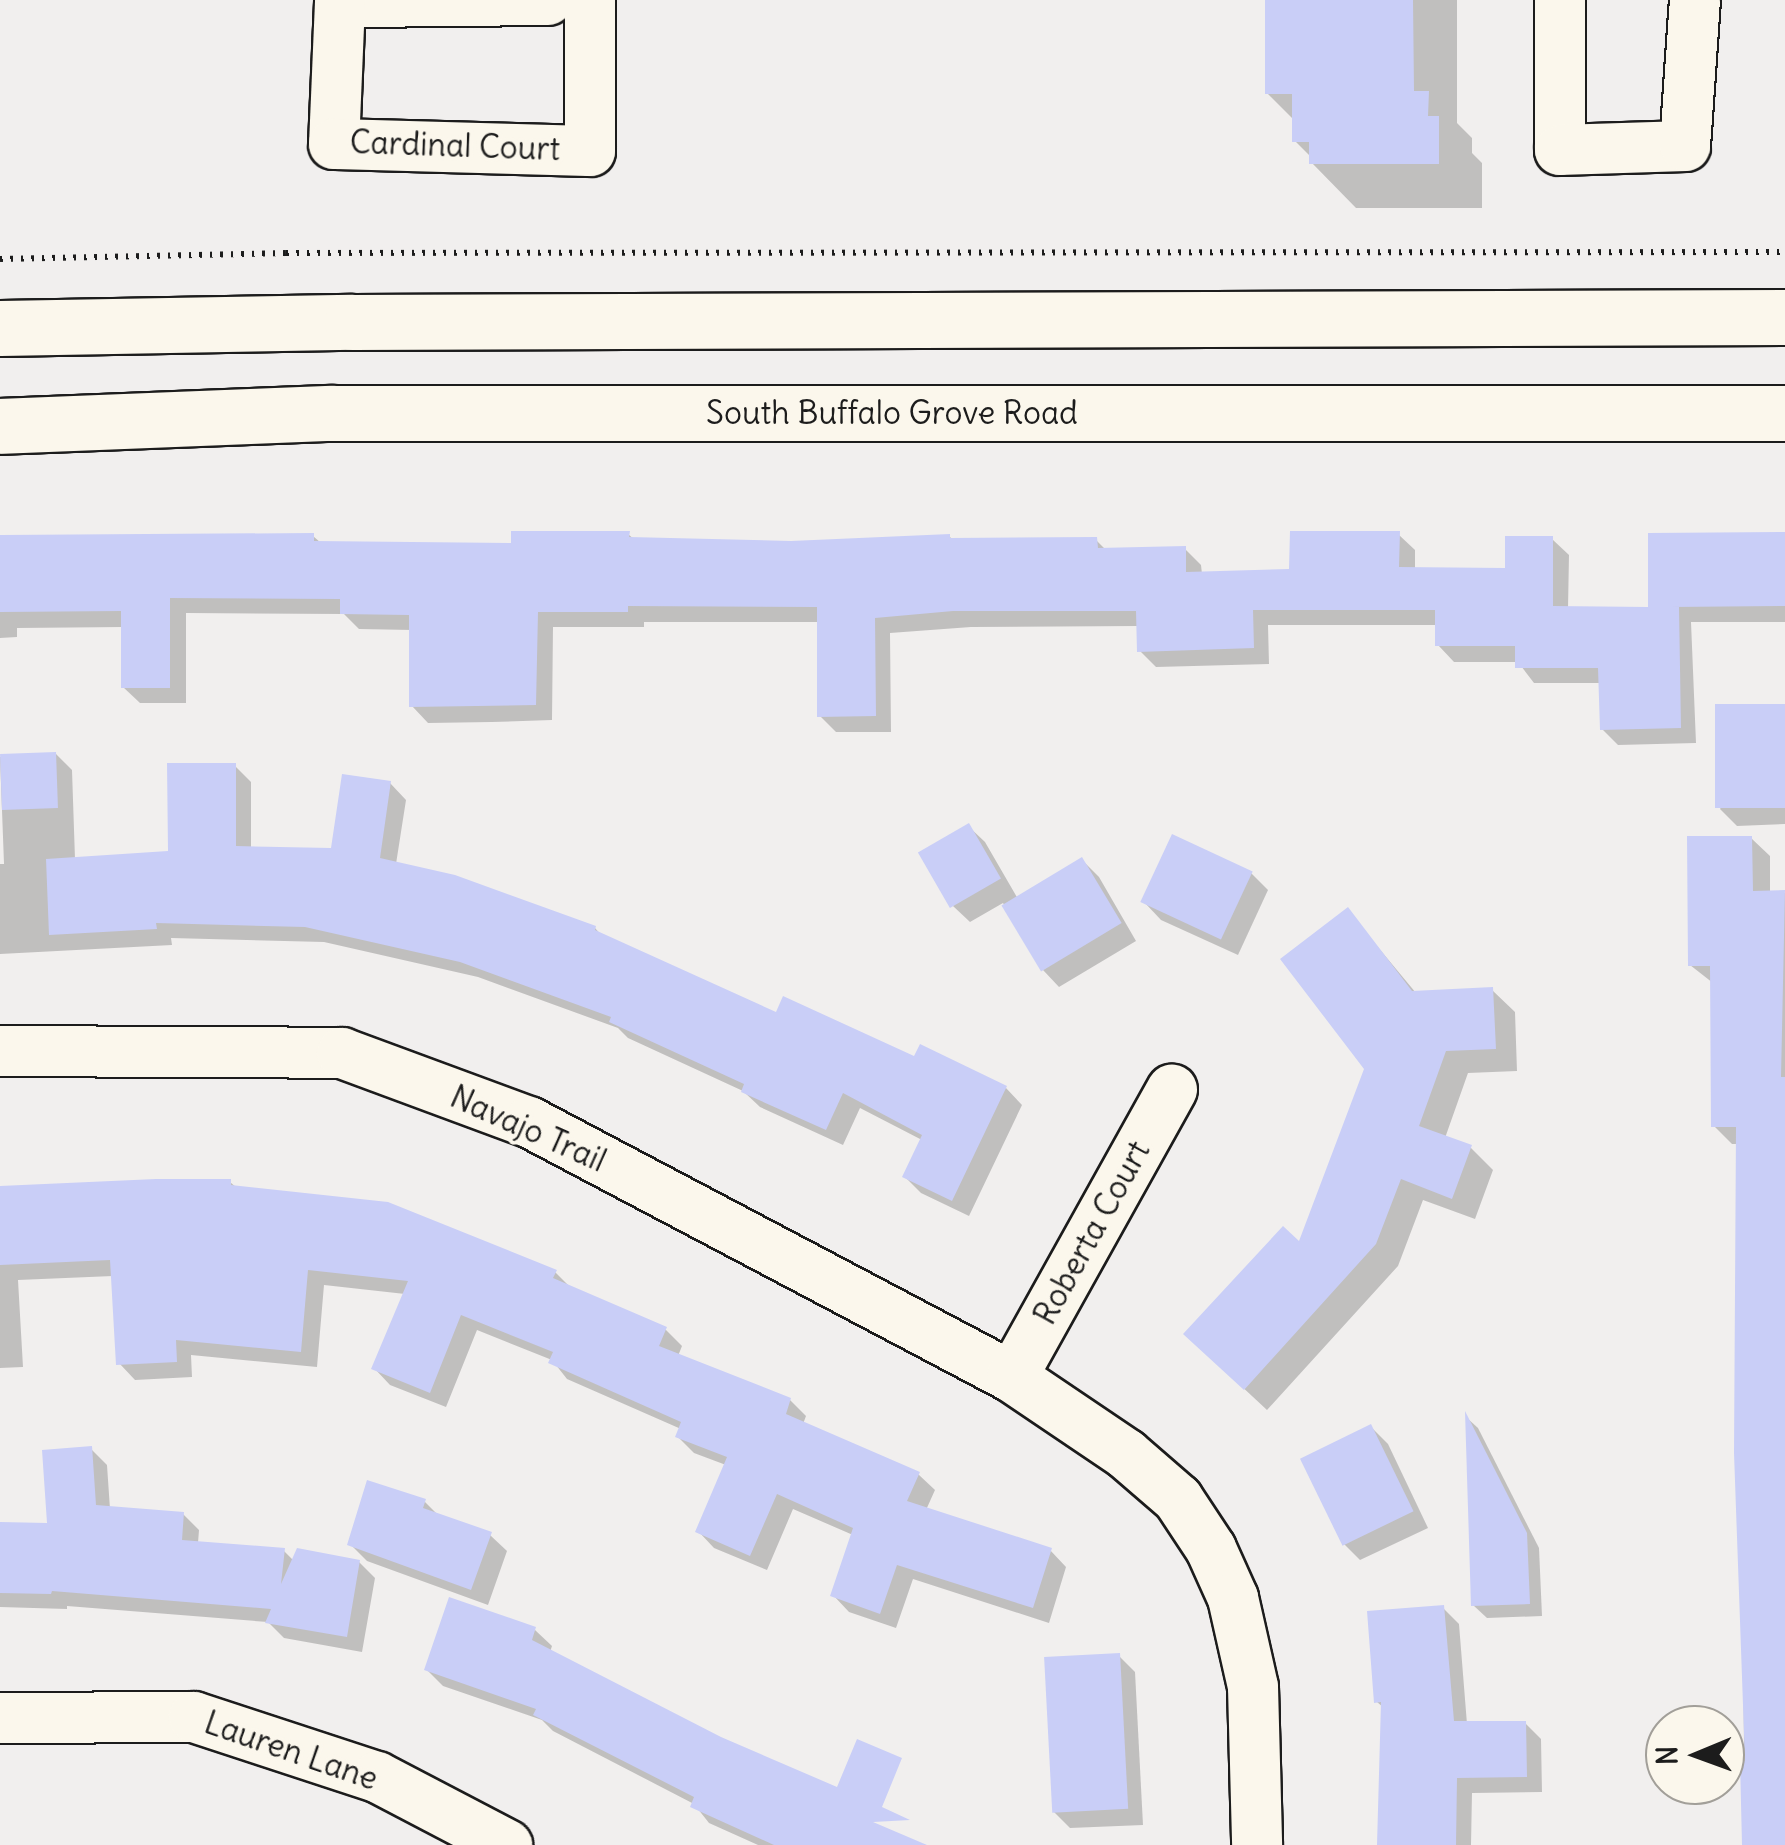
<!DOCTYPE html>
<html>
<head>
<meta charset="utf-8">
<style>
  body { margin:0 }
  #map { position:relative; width:1785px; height:1845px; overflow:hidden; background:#f1efee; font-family:Delius,sans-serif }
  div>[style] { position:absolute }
  .shadow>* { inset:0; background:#0003 }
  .building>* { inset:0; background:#c9cef7; transform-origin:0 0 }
  .path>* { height:6px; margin-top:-3px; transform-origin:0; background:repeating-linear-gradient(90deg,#1c1c1c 0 2.5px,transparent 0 10.5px) }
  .roads { filter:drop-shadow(2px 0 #1c1c1c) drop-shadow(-2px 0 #1c1c1c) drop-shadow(0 2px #1c1c1c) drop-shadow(0 -2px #1c1c1c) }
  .minor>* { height:50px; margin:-25px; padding:0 25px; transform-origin:25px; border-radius:25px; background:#fbf7ec }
  .secondary>* { height:55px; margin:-27.5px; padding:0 27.5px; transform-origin:27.5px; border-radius:27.5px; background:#fbf7ec }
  span { translate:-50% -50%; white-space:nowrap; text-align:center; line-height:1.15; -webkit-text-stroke:8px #fbf7ec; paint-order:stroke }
  .street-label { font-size:32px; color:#1c1c1c }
  .north { position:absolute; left:1645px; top:1705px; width:100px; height:100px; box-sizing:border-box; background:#fbf7ec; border:2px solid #a29f99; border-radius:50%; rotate:269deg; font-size:28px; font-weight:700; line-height:40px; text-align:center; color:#1c1c1c }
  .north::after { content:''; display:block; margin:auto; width:35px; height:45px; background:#1c1c1c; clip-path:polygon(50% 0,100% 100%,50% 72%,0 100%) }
</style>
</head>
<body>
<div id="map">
  <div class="shadow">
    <i style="clip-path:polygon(1267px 0,1457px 0,1457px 123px,1472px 138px,1472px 153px,1482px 163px,1482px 208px,1356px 208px,1312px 163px,1312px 158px,1295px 141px,1295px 121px,1267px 93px)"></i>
    <i style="clip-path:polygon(628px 534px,635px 540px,791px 543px,949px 536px,953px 540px,1096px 540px,1106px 550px,1185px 549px,1201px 565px,1202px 574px,1292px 572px,1398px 534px,1415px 550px,1415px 570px,1507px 570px,1552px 539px,1569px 555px,1568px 609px,1651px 609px,1785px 535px,1785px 622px,1691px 622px,1696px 743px,1618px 745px,1602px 729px,1601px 683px,1534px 683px,1518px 662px,1454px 662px,1438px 645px,1438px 625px,1268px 625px,1269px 664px,1156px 667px,1140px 651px,1139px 626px,971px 627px,890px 633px,891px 732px,836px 732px,820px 716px,819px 622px,644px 622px,644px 627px,553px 627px,552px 720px,492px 722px,428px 723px,412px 706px,412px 630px,359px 629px,344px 614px,186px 613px,186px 703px,140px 703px,123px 687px,124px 627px,17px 628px,17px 637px,0 638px,0 545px,313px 536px,321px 543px,513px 545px)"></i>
    <i style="clip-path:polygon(1785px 707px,1785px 824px,1737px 826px,1720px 809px)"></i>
    <i style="clip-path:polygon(56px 754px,72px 770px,75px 859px,170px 854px,235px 766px,251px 782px,251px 849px,333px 851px,390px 783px,406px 800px,396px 864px,595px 928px,602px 936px,777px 1016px,915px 1060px,921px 1047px,1006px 1088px,1022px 1105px,969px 1216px,921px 1193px,905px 1177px,922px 1140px,860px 1108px,843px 1145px,760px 1107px,743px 1091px,628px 1038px,618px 1028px,478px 977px,324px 942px,171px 938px,172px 945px,0 954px,0 864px,4px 864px,0 757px)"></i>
    <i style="clip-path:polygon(968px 826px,985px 842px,1018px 899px,1082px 860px,1099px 877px,1136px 941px,1059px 987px,1043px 970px,1003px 903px,970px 922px,953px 906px)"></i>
    <i style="clip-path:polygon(1751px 838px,1770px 856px,1770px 893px,1785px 893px,1785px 1845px,1745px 1845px,1738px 1144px,1732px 1144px,1714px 1126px,1713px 983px,1690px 965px)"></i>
    <i style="clip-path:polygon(1251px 873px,1268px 890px,1238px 955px,1161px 920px,1145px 903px)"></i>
    <i style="clip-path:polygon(1347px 910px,1416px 993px,1492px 990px,1515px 1012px,1517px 1071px,1468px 1073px,1445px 1138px,1471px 1148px,1493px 1170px,1475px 1219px,1423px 1200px,1398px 1266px,1267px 1410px,1209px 1356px,1300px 1245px,1367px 1068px)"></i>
    <i style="clip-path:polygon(230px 1182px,237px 1188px,555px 1272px,571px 1288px,666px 1330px,682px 1346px,678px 1356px,790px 1400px,806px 1416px,803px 1424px,918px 1474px,935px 1490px,926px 1510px,1050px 1550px,1066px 1567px,1049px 1623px,913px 1579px,896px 1628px,849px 1612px,833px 1595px,853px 1535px,793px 1509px,767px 1570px,714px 1548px,698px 1531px,726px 1465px,694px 1453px,678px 1437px,681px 1429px,567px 1379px,552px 1360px,477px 1330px,446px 1407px,390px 1385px,374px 1368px,405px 1294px,324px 1285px,317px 1367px,191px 1355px,192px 1377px,135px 1380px,119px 1363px,113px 1276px,18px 1280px,23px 1367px,0 1368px,0 1189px)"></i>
    <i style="clip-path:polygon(1467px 1418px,1478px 1428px,1539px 1548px,1542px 1616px,1487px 1618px,1473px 1605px)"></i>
    <i style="clip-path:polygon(1371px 1427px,1388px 1444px,1428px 1528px,1360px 1560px,1344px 1544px)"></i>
    <i style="clip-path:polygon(91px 1449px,107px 1465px,110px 1509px,183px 1514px,199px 1530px,198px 1543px,283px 1550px,294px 1561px,359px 1562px,375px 1578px,362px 1652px,284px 1638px,268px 1622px,67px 1606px,67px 1609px,0 1607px,0 1525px,50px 1526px)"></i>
    <i style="clip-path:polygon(424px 1501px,440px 1517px,490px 1535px,507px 1551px,488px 1605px,367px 1561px,350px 1544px)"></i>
    <i style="clip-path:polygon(1443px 1608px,1459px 1624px,1467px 1724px,1525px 1723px,1541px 1739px,1542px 1792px,1472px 1793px,1471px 1845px,1383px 1845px,1384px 1708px,1377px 1702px)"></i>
    <i style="clip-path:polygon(535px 1630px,552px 1646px,550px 1652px,793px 1845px,758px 1845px,709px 1823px,694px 1804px,553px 1731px,542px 1720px,443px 1686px,426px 1669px)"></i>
    <i style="clip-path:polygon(1119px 1656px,1135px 1672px,1143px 1825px,1070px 1828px,1054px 1812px)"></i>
  </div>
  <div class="building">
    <i style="clip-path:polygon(1265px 0,1413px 0,1414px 91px,1429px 91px,1428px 116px,1439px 116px,1439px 164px,1309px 164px,1309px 142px,1292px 142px,1292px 94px,1265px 94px)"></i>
    <i style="clip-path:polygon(511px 531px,630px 531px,629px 537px,791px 541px,950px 534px,950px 538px,1097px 537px,1098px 548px,1186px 546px,1186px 572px,1289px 569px,1290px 531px,1400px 531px,1399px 567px,1505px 568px,1505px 536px,1553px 536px,1553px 606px,1648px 607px,1648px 533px,1785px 532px,1785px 606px,1670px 607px,1679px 607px,1681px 728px,1600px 730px,1598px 668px,1515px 668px,1515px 646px,1435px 646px,1435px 610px,1253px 610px,1254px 648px,1137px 652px,1136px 611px,953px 611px,875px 618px,876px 716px,817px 717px,817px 607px,628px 606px,628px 612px,538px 612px,536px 705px,409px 707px,409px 615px,340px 614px,340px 599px,170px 598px,170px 688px,121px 688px,121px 611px,0 612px,0 535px,314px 533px,314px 541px,511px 543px)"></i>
    <i style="left:1785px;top:704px;width:104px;height:70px;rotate:90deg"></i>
    <i style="left:56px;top:752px;width:56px;height:56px;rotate:88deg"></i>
    <i style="clip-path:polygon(167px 763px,236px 763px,236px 846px,331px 848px,342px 774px,391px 781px,380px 858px,455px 875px,596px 926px,595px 930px,776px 1012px,783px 996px,914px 1056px,920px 1044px,1007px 1086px,952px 1201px,902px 1177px,922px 1135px,843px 1093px,826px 1130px,741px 1092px,744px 1084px,609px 1022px,611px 1017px,460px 962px,305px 927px,156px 923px,157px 929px,49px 935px,46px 859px,168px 851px)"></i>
    <i style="left:969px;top:823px;width:64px;height:59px;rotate:60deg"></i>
    <i style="left:1172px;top:834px;width:89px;height:75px;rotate:25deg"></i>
    <i style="clip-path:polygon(1687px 836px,1752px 836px,1753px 891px,1785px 890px,1781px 1077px,1785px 1077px,1785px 1845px,1742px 1845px,1740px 1761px,1745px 1761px,1734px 1453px,1736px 1127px,1711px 1127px,1710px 966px,1688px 966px)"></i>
    <i style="left:1082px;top:857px;width:77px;height:94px;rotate:59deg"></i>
    <i style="clip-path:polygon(1348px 907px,1412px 991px,1493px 987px,1496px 1049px,1446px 1051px,1419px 1126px,1472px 1145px,1452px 1199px,1401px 1179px,1376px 1244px,1244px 1390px,1183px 1334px,1283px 1226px,1299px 1241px,1364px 1069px,1280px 959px)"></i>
    <i style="clip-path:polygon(156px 1179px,231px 1179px,231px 1185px,388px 1202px,557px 1270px,553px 1278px,667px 1327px,659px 1346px,791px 1398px,786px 1414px,920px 1472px,907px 1501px,1052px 1548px,1033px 1608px,897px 1565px,880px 1614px,830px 1596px,853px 1528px,777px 1494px,750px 1556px,695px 1532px,727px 1457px,675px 1437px,681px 1422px,548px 1363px,553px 1352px,461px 1315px,430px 1393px,371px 1369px,408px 1281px,308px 1270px,301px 1352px,176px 1340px,177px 1362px,116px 1365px,110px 1260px,0 1265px,0 1186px)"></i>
    <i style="clip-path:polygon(1465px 1411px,1527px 1533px,1530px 1604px,1471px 1606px)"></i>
    <i style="left:1371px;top:1424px;width:97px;height:79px;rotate:64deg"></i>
    <i style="clip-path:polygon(92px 1446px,96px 1505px,184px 1512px,182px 1540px,285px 1548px,281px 1584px,297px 1548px,360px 1560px,347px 1637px,265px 1623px,271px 1609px,52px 1591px,51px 1594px,0 1593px,0 1522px,47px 1523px,42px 1450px)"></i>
    <i style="clip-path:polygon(367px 1480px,426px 1499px,423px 1508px,492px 1532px,471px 1590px,347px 1545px)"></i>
    <i style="clip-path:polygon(449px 1597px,536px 1627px,532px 1640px,721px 1737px,837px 1787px,857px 1739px,902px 1758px,882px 1807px,910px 1820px,873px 1822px,927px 1845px,774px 1845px,690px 1807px,694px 1797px,533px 1715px,536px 1709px,424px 1670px)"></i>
    <i style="clip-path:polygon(1444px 1605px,1454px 1721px,1526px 1721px,1527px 1777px,1457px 1778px,1456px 1845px,1377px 1845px,1381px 1702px,1374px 1703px,1367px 1611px)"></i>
    <i style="left:1120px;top:1653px;width:156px;height:76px;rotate:87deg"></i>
  </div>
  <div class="path">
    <i style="left:0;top:259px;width:286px;rotate:-1.2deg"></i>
    <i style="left:286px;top:253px;width:1499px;rotate:-0.04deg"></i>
  </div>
  <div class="roads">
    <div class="minor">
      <i style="left:548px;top:0;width:208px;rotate:179.4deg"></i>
      <i style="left:340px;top:2px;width:142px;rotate:92.4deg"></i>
      <i style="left:334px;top:144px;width:256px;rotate:1.6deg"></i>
      <i style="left:590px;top:151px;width:151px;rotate:-90deg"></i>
      <i style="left:1560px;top:0;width:150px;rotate:90deg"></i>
      <i style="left:1560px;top:150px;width:125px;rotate:-1.8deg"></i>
      <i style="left:1685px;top:146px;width:146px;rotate:-86.1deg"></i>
      <i style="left:0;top:1051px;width:342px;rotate:0.3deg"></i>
      <i style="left:342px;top:1053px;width:199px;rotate:20.3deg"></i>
      <i style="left:529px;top:1122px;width:546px;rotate:27.83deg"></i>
      <i style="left:1012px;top:1377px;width:138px;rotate:34deg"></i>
      <i style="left:1126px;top:1454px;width:69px;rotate:40.9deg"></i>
      <i style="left:1178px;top:1499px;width:60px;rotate:56.6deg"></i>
      <i style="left:1211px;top:1549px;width:54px;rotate:65.8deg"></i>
      <i style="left:1233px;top:1598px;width:91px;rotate:77.3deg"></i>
      <i style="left:1253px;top:1687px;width:158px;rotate:88.5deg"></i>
      <i style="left:1012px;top:1377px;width:329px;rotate:-60.9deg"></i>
      <i style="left:0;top:1718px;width:194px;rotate:-0.3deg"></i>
      <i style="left:194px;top:1717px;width:193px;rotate:18.2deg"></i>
      <i style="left:377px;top:1777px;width:147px;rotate:27.6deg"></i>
    </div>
    <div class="secondary">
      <i style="left:0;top:328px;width:352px;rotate:-1deg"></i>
      <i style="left:352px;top:322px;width:1433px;rotate:-0.2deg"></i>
      <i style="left:0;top:426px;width:330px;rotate:-2.3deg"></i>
      <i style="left:330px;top:413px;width:1455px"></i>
    </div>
  </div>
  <div class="street-label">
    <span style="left:455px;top:146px;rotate:2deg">Cardinal Court</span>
    <span style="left:892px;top:413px">South Buffalo Grove Road</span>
    <span style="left:528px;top:1129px;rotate:24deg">Navajo Trail</span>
    <span style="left:1092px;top:1233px;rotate:-61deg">Roberta Court</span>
    <span style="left:291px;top:1751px;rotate:19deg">Lauren Lane</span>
  </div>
  <div class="north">N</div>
</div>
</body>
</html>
